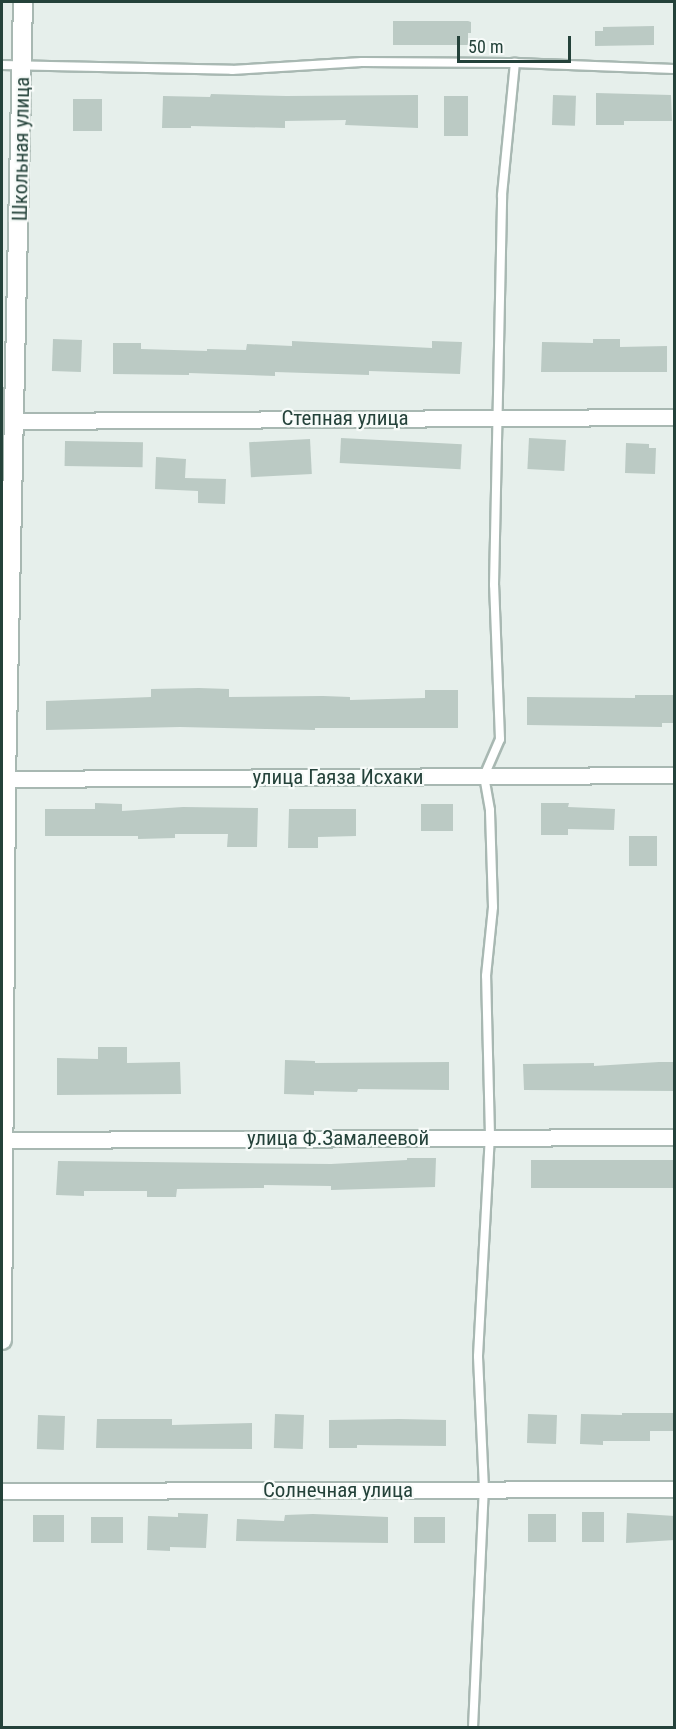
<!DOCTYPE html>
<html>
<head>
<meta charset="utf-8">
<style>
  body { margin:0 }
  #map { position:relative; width:676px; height:1729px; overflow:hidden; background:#e6efeb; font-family:"Roboto Condensed",sans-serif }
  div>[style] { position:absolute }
  .building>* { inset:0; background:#bbcac4; transform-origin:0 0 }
  .roads { filter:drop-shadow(2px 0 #a8b8b2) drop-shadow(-2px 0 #a8b8b2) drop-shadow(0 2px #a8b8b2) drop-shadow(0 -2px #a8b8b2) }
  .service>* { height:8px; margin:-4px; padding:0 4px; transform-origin:4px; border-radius:4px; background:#fff }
  .minor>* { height:15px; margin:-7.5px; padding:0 7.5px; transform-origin:7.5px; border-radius:7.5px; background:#fff }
  .tertiary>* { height:18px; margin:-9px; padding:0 9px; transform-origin:9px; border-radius:9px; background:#fff }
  span { translate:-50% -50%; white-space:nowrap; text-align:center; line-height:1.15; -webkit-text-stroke:4.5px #f7fbf9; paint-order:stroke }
  .street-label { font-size:21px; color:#24423a }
  .frame { position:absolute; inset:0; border:3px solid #24423a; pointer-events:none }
  .scale { position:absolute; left:457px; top:36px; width:114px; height:27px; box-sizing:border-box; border:3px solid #24423a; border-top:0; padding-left:8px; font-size:18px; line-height:21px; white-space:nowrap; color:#24423a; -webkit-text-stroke:4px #f7fbf9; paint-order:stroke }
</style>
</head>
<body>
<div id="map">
  <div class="building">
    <i style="clip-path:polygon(393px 21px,468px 21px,471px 22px,471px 33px,468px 33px,468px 45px,393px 45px)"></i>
    <i style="clip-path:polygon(654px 26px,654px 45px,595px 46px,595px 31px,603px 31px,603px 27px)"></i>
    <i style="clip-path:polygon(596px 93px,671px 95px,672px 121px,624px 121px,624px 125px,596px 125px)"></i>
    <i style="clip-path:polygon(211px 94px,286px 96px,418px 95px,418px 128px,345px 125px,346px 120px,285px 121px,285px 128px,191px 126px,191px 128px,162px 128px,163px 96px,210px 97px)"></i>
    <i style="left:553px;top:95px;width:23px;height:30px;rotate:2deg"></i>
    <i style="left:444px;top:96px;width:24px;height:40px"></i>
    <i style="left:73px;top:99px;width:29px;height:32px"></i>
    <i style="left:53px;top:339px;width:29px;height:32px;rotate:2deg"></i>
    <i style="clip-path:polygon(593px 339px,620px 339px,620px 347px,667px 346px,667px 372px,541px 372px,542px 342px,593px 343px)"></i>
    <i style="clip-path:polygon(292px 341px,432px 348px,432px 341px,462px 342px,460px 374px,369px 371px,369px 375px,275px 372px,275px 376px,189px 373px,189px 375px,113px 374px,113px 343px,141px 343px,141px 349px,207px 351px,207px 349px,246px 350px,247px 344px,292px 346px)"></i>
    <i style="left:341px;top:438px;width:121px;height:25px;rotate:3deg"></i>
    <i style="left:529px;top:438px;width:37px;height:31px;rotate:3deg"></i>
    <i style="left:310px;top:439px;width:35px;height:61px;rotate:87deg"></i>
    <i style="left:65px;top:441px;width:78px;height:25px;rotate:1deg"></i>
    <i style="clip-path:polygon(626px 443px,649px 444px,649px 448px,656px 448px,655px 474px,625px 473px)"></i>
    <i style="clip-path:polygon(156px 457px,186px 459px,185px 478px,226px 479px,225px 504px,198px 503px,198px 491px,155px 489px)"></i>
    <i style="clip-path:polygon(199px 688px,229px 689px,229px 697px,323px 696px,350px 697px,350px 700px,425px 698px,425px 690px,458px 690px,458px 728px,315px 728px,315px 730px,180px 727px,46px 730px,46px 701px,151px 697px,151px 689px)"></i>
    <i style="clip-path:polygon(635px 695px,675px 695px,675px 723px,662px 723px,662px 727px,527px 725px,527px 697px,635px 698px)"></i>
    <i style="clip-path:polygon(95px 803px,122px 804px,122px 811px,183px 807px,258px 808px,257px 847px,227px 847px,228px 834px,175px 834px,175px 838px,138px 839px,138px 836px,45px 836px,45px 809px,95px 809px)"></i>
    <i style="clip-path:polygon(541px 803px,569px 803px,568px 807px,615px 809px,614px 830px,568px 829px,568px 835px,541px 835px)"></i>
    <i style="left:453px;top:804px;width:27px;height:32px;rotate:90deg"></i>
    <i style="clip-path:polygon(289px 809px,356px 809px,356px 836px,318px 837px,318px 848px,288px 848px)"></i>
    <i style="left:629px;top:836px;width:28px;height:30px"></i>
    <i style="clip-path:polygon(98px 1047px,127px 1047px,127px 1063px,180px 1062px,181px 1094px,57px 1095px,57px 1058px,98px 1059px)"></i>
    <i style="clip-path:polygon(285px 1060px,315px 1061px,315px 1063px,449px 1062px,449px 1090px,358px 1089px,357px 1092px,314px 1091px,314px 1095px,284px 1094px)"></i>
    <i style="clip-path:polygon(659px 1062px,675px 1062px,675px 1091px,524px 1090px,523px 1064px,594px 1063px,594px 1066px)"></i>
    <i style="clip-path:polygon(407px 1158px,436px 1158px,435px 1187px,331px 1190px,331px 1186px,264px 1185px,264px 1188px,177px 1189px,176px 1197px,147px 1197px,147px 1191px,84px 1191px,84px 1196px,56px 1195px,58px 1161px,331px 1164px,407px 1160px)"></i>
    <i style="left:531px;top:1160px;width:144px;height:28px"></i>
    <i style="clip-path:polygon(622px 1413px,675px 1413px,675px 1431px,650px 1431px,650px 1441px,603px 1441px,603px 1445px,580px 1444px,581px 1414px,622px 1415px)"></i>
    <i style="left:275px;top:1414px;width:29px;height:34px;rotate:2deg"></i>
    <i style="left:528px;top:1414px;width:29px;height:29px;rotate:2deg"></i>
    <i style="left:38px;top:1415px;width:27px;height:34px;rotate:2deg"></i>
    <i style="clip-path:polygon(97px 1419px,172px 1419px,172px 1425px,252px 1423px,252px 1449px,96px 1448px)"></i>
    <i style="clip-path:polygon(399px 1419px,446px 1420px,446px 1446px,357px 1445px,357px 1448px,329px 1448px,329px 1420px)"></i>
    <i style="left:582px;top:1512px;width:22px;height:30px"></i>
    <i style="clip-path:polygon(178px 1513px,208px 1514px,206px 1548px,170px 1547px,170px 1551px,147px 1550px,148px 1516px,178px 1517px)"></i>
    <i style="clip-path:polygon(627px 1513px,675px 1516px,675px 1540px,626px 1543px)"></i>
    <i style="clip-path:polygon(313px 1514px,388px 1517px,388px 1543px,236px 1541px,237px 1519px,284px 1521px,285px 1515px)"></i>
    <i style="left:528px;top:1514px;width:28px;height:28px"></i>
    <i style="left:33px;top:1515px;width:31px;height:27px"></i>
    <i style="left:91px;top:1517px;width:32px;height:26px"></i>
    <i style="left:414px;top:1517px;width:31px;height:26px"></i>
  </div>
  <div class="roads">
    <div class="service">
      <i style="left:2px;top:65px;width:230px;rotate:1.2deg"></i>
      <i style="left:232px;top:70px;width:130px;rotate:-3.5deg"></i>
      <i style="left:362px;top:62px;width:153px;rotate:0.4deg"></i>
      <i style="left:515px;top:63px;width:159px;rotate:2.2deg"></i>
      <i style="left:473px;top:1728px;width:239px;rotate:-87.4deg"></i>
      <i style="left:484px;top:1489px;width:133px;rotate:-92.6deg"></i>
      <i style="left:478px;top:1356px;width:220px;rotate:-86.9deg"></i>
      <i style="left:490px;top:1136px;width:160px;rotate:-91.4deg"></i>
      <i style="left:486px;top:976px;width:69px;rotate:-84.2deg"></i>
      <i style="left:493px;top:907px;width:97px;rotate:-91.8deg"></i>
      <i style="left:490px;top:810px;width:35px;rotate:-100deg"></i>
      <i style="left:484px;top:776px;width:40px;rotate:-66.6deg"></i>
      <i style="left:500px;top:739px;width:154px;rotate:-92.2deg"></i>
      <i style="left:494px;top:585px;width:390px;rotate:-88.8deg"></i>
      <i style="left:502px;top:195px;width:133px;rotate:-84.4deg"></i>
    </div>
    <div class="minor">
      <i style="left:16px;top:421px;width:658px;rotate:-0.35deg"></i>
      <i style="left:2px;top:779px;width:672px;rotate:-0.34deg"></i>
      <i style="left:2px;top:1140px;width:672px;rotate:-0.26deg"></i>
      <i style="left:2px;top:1491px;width:672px;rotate:-0.17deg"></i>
    </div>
    <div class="tertiary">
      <i style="left:2px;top:1340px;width:561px;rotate:-89.59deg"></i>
      <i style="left:6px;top:779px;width:777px;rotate:-88.75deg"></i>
    </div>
  </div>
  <div class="street-label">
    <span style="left:21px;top:149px;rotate:-89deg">Школьная улица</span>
    <span style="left:345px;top:418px">Степная улица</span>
    <span style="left:338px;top:777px">улица Гаяза Исхаки</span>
    <span style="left:338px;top:1138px">улица Ф.Замалеевой</span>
    <span style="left:338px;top:1490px">Солнечная улица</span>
  </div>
  <div class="frame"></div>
  <div class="scale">50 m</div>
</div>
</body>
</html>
